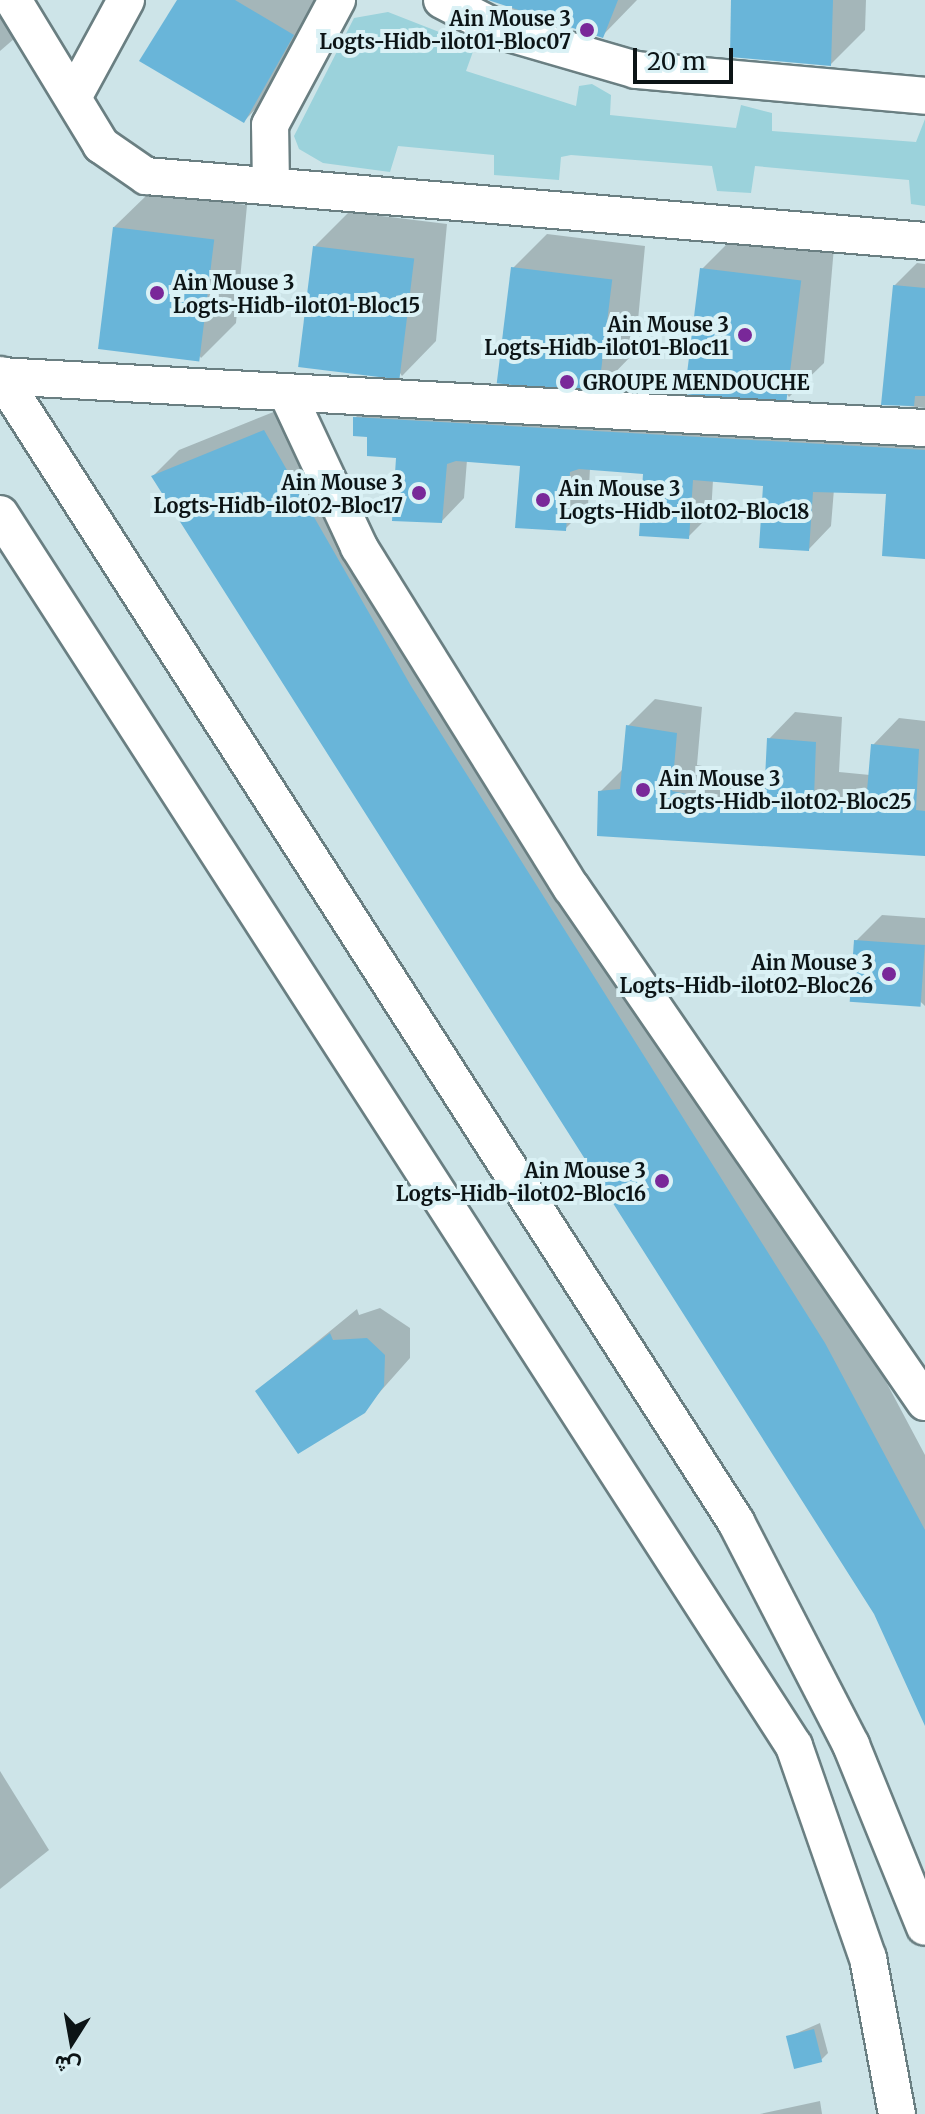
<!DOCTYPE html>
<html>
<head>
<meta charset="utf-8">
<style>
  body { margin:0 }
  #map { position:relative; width:925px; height:2114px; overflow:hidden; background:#cde4e8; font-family:Merriweather,Vazirmatn,serif }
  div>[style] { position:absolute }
  .green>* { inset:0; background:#9bd2db }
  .shadow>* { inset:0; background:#0003 }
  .building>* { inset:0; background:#69b5d9; transform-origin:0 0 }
  .roads { filter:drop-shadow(2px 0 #6a7f82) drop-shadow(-2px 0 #6a7f82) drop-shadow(0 2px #6a7f82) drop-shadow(0 -2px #6a7f82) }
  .minor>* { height:36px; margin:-18px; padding:0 18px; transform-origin:18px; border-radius:18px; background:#fff }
  .dots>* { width:22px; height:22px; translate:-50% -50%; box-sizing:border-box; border:4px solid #daf1f5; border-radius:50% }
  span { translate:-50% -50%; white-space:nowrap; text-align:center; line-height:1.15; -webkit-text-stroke:8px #daf1f5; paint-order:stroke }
  .poi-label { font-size:20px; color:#0c1416; font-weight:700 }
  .right { translate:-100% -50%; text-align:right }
  .left { translate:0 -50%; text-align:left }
  .north { position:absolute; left:32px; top:2002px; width:80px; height:80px; -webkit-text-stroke:6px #daf1f5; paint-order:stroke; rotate:191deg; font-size:22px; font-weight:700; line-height:32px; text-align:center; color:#0c1416 }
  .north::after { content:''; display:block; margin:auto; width:28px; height:36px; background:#0c1416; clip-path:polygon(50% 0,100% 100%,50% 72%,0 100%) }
  .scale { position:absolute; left:633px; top:48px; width:100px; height:36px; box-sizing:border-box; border:4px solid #0c1416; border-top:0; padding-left:10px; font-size:24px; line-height:28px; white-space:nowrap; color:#0c1416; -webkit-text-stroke:6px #daf1f5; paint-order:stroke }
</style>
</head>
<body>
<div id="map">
  <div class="green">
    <i style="clip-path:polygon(388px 12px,475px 46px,466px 71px,576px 106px,579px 86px,592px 84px,611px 95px,610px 115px,736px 128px,741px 105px,772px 113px,772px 131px,916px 142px,925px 119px,925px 206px,911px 204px,909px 180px,755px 166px,751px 193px,717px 191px,712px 166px,571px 155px,561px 157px,559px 180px,494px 175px,494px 155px,398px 146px,390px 172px,323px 163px,299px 149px,294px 136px,354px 18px)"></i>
  </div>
  <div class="shadow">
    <i style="clip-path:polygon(0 0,37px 19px,0 51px)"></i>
    <i style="clip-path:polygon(179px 0,327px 0,278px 86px,244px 121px)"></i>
    <i style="clip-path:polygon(511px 0,637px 0,602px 36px,508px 8px)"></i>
    <i style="clip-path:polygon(733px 0,866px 0,865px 30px,831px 64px)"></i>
    <i style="clip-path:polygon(149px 193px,247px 205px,236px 323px,201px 358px,114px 227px)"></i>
    <i style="clip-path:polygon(349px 212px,447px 224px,436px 341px,402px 376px,315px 246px)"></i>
    <i style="clip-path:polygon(547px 234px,645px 246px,635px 352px,601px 387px,513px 268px)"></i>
    <i style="clip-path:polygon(736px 235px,834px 247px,824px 363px,789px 397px,702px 269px)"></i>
    <i style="clip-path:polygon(917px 263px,925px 264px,925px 408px,884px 403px,894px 286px)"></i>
    <i style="clip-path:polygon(378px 395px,925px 423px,925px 557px,889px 492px,834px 489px,831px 526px,809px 549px,765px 484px,713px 480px,711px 514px,688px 537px,645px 472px,590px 468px,588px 506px,565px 529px,522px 464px,467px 460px,464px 498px,442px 521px,399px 456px,355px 418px)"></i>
    <i style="clip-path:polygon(291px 405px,851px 1316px,925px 1455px,925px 1721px,876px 1613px,153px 476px,179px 450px)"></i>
    <i style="clip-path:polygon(655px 699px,702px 707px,697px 765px,728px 771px,767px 773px,769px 739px,795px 712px,842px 717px,839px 772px,870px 775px,873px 745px,899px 718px,925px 721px,925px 854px,600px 792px,624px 768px,628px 726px)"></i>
    <i style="clip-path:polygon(882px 915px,925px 918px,925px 1006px,856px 941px)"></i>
    <i style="clip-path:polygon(380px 1308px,410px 1328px,410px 1358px,363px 1411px,257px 1391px,357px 1309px,359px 1315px)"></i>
    <i style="clip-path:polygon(0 1771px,49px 1850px,0 1889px)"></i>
    <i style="clip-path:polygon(820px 2023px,828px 2053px,821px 2060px,788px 2037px)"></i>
    <i style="clip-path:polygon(820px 2101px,822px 2114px,760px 2114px)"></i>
  </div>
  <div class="building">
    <i style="clip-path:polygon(177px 0,235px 0,294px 35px,244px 123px,139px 61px)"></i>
    <i style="clip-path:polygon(488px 0,618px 0,603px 38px)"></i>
    <i style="clip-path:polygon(731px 0,833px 0,831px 66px,730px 57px)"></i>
    <i style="left:113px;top:227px;width:102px;height:123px;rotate:7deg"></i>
    <i style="left:313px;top:246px;width:102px;height:122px;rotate:7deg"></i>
    <i style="left:511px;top:267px;width:102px;height:117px;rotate:7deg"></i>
    <i style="left:700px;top:268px;width:102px;height:127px;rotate:7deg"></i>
    <i style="clip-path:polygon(893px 285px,925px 288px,925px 396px,915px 396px,914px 406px,881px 405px)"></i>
    <i style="clip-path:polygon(353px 417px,925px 450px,925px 559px,882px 556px,886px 494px,813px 492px,809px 551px,759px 548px,763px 486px,693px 480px,689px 539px,639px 536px,643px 474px,579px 469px,570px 472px,566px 531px,515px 528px,520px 466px,456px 461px,447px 464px,442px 523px,392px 521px,396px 458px,367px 456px,367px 437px,353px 436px)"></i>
    <i style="clip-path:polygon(264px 430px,411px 686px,825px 1343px,925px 1530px,925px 1726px,874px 1614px,151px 476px)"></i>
    <i style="clip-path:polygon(626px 725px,677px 733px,672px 791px,701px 797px,764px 799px,767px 738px,816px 742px,814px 798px,866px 803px,871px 744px,919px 749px,916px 810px,925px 811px,925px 856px,597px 836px,598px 791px,620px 789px)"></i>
    <i style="left:854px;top:940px;width:71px;height:62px;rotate:4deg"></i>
    <i style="clip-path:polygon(330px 1333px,333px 1340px,367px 1338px,385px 1355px,384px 1386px,365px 1413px,298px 1454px,255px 1391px)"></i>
    <i style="left:814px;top:2029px;width:34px;height:29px;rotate:76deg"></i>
  </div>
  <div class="roads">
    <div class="minor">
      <i style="left:13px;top:0;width:170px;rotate:58.7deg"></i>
      <i style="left:101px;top:145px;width:55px;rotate:34.6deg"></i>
      <i style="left:146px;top:176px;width:782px;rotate:4.77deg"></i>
      <i style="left:442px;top:0;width:68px;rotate:27.3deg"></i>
      <i style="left:502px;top:31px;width:140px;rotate:16.2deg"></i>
      <i style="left:636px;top:70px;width:290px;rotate:5.1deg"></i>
      <i style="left:75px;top:94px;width:107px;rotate:-61.5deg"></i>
      <i style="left:271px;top:186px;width:61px;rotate:-90.9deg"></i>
      <i style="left:270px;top:125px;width:142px;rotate:-61.8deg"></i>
      <i style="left:0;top:375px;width:1363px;rotate:57.31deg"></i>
      <i style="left:736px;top:1522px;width:251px;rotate:62.7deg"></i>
      <i style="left:851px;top:1745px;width:196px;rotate:67.9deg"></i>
      <i style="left:0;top:376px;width:926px;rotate:3.22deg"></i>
      <i style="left:287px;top:393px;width:170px;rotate:64.9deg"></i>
      <i style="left:359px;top:547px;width:401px;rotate:58.1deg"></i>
      <i style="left:571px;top:887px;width:625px;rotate:55.5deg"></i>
      <i style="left:0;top:514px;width:1466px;rotate:57.2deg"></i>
      <i style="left:794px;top:1746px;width:225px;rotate:70.8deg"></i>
      <i style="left:868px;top:1958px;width:159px;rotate:79.5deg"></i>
    </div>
  </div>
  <div class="dots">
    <i style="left:587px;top:30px;background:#792899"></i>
    <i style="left:157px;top:293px;background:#792899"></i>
    <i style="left:745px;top:335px;background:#792899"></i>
    <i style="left:567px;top:382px;background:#792899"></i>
    <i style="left:419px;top:493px;background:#792899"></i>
    <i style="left:543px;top:500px;background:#792899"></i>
    <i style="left:643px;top:790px;background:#792899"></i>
    <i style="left:889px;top:974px;background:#792899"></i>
    <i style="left:662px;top:1181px;background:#792899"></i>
  </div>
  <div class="poi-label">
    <span class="right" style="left:571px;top:30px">Ain Mouse 3<br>Logts-Hidb-ilot01-Bloc07</span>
    <span class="left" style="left:173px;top:294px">Ain Mouse 3<br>Logts-Hidb-ilot01-Bloc15</span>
    <span class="right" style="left:729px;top:336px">Ain Mouse 3<br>Logts-Hidb-ilot01-Bloc11</span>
    <span class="left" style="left:583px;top:382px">GROUPE MENDOUCHE</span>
    <span class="right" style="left:403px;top:494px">Ain Mouse 3<br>Logts-Hidb-ilot02-Bloc17</span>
    <span class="left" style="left:559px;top:500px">Ain Mouse 3<br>Logts-Hidb-ilot02-Bloc18</span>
    <span class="left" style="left:659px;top:790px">Ain Mouse 3<br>Logts-Hidb-ilot02-Bloc25</span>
    <span class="right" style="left:873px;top:974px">Ain Mouse 3<br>Logts-Hidb-ilot02-Bloc26</span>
    <span class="right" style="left:646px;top:1182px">Ain Mouse 3<br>Logts-Hidb-ilot02-Bloc16</span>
  </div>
  <div class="north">ش</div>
  <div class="scale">20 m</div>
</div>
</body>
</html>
